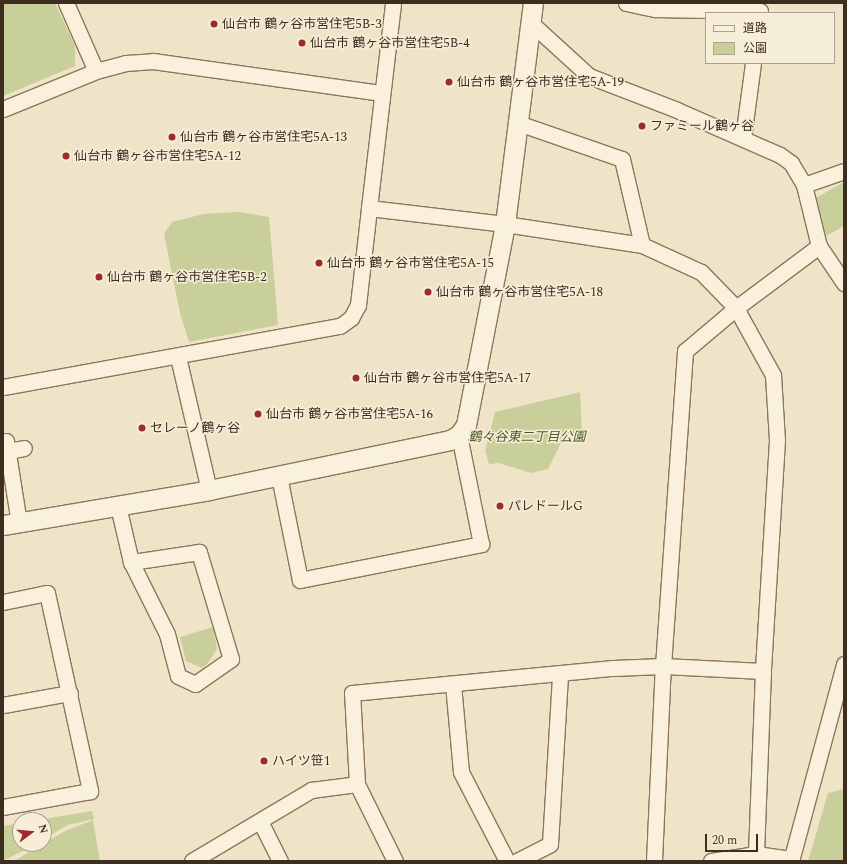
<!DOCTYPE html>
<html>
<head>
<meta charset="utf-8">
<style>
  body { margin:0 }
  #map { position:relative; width:847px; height:864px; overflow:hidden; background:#f0e4c8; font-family:Spectral,"Noto Sans JP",serif }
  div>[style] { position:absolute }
  .green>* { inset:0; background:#c9cf9b }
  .roads { filter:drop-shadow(1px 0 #8d765c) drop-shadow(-1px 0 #8d765c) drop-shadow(0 1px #8d765c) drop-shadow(0 -1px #8d765c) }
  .minor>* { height:15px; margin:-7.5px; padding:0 7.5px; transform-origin:7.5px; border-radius:7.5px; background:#faf1dc }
  .tertiary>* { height:19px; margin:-9.5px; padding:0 9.5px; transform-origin:9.5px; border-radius:9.5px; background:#faf1dc }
  .dots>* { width:11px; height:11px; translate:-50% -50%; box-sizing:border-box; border:2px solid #f7eed8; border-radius:50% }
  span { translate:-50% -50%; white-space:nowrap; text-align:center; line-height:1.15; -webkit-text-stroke:3px #f7eed8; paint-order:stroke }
  .poi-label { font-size:13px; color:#3d2e20 }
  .left { translate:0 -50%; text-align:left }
  .park-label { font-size:13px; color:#4d5a26; font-style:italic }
  .frame { position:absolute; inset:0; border:4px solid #3d2e20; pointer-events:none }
  .legend { position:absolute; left:705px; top:12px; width:130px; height:52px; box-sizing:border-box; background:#f7eed8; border:1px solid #ada18e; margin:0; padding:5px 7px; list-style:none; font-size:12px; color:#3d2e20 }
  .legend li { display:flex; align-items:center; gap:8px; height:20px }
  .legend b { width:20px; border:1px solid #ada18e }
  .north { position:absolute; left:12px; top:812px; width:40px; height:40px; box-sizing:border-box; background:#f7eed8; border:1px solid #ada18e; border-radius:50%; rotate:74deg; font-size:11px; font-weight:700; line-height:16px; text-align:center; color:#3d2e20 }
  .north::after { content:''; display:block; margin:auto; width:14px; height:18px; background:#9e2a2b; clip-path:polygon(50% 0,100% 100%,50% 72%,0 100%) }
  .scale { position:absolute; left:705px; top:834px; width:53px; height:18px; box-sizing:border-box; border:2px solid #3d2e20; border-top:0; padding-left:5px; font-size:12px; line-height:14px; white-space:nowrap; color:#3d2e20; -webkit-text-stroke:3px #f7eed8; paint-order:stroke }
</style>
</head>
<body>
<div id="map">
  <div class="green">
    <i style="clip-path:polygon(3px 3px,55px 3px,75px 46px,75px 66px,3px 96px)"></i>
    <i style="clip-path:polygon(844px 182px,844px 226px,824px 237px,814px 199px)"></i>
    <i style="clip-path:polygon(239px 212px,269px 217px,278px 325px,189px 342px,180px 313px,164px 234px,172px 222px,203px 214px)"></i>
    <i style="clip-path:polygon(580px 392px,582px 433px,564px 437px,548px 469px,531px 473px,499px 463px,489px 464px,485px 451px,495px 412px)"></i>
    <i style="clip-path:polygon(213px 627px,217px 649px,208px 663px,202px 668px,186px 661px,180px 637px)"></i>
    <i style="clip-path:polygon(844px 789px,844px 861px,808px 861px,828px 793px)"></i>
    <i style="clip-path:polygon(92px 811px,94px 819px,68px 825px,44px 839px,44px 820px,37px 820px)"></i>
    <i style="clip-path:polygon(93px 820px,100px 861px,14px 861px,65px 831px)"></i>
    <i style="clip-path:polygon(20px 823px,20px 844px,36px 844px,3px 861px,3px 826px)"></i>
  </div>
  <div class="roads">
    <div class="minor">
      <i style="left:66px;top:3px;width:74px;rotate:66.2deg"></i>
      <i style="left:626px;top:3px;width:30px;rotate:12deg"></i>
      <i style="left:655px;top:9px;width:105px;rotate:1.1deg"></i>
      <i style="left:531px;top:23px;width:79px;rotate:42.4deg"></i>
      <i style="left:589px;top:76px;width:94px;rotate:21.1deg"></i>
      <i style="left:677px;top:110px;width:112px;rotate:23.6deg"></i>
      <i style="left:780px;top:155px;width:14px;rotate:36deg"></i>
      <i style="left:791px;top:163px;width:26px;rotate:59deg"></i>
      <i style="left:804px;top:185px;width:63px;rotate:76.2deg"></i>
      <i style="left:819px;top:246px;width:45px;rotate:56deg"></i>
      <i style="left:3px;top:109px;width:100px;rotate:-22.2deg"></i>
      <i style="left:96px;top:71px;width:31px;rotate:-15deg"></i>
      <i style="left:126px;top:63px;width:27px;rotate:-4deg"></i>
      <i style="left:153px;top:61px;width:231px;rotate:8deg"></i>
      <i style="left:518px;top:123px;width:110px;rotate:19.1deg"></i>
      <i style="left:622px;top:159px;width:88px;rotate:76.9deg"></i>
      <i style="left:743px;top:138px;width:76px;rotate:-82.4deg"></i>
      <i style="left:804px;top:185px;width:42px;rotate:-19.3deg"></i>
      <i style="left:369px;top:208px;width:206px;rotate:-83.3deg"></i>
      <i style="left:178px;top:357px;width:137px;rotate:76.9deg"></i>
      <i style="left:3px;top:387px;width:342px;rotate:-10.3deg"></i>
      <i style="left:340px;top:326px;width:14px;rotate:-36deg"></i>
      <i style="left:351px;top:318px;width:15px;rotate:-62deg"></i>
      <i style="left:358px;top:305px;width:98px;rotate:-83.5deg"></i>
      <i style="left:369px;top:208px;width:137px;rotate:6.7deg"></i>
      <i style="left:505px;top:224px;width:139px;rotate:8.7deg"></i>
      <i style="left:642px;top:245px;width:65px;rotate:24.6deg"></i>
      <i style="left:701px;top:272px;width:50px;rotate:45.8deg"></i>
      <i style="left:736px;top:308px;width:77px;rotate:61.1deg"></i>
      <i style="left:773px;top:375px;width:65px;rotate:86.5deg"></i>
      <i style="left:777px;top:440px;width:231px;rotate:93.5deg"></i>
      <i style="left:763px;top:671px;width:183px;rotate:92.2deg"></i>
      <i style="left:6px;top:441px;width:83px;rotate:81deg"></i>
      <i style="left:7px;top:451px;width:17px;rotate:-10deg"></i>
      <i style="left:279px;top:476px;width:106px;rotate:78.6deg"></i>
      <i style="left:300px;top:580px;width:185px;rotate:-11.2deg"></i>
      <i style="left:481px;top:544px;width:111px;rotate:-101.4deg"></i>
      <i style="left:118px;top:506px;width:57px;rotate:76.9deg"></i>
      <i style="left:131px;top:562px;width:80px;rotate:63.4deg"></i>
      <i style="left:167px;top:634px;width:43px;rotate:75.3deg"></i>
      <i style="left:178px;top:676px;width:19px;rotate:25deg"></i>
      <i style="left:195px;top:684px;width:44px;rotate:-34.8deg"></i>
      <i style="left:231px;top:659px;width:112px;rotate:-106.7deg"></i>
      <i style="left:199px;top:552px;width:69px;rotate:171.6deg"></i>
      <i style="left:3px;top:602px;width:45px;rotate:-11.6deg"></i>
      <i style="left:47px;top:593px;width:203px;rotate:77.7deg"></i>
      <i style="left:90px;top:791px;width:88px;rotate:169.6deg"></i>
      <i style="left:453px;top:684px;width:88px;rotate:84.8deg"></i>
      <i style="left:461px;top:772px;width:100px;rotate:62.7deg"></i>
      <i style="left:3px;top:705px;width:68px;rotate:-10.2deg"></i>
      <i style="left:260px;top:821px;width:45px;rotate:63.4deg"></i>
      <i style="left:192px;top:861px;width:139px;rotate:-30.8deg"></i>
      <i style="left:311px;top:790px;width:46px;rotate:-7.4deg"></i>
      <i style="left:395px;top:861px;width:86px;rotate:-116.3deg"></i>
      <i style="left:357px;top:784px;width:91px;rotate:-93.1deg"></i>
      <i style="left:352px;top:693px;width:262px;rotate:-5.5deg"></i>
      <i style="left:613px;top:668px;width:50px;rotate:-2.3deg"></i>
      <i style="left:663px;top:666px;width:100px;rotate:2.9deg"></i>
      <i style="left:517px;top:861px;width:37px;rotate:-27deg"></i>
      <i style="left:550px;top:844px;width:170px;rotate:-86.6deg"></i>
      <i style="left:654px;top:861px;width:195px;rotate:-87.4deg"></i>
      <i style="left:663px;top:666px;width:316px;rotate:-86deg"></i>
      <i style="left:685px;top:351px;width:67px;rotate:-40.1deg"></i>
      <i style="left:736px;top:308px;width:104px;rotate:-36.8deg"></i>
      <i style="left:711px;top:861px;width:46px;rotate:-8.8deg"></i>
      <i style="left:756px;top:854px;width:35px;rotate:8deg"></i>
      <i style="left:791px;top:861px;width:204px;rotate:-74.9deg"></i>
    </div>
    <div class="tertiary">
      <i style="left:3px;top:525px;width:209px;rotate:-9.6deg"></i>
      <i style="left:209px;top:490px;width:246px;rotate:-11.7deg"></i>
      <i style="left:450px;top:440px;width:10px;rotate:-29deg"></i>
      <i style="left:459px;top:435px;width:12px;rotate:-55deg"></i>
      <i style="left:466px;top:425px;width:205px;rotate:-79deg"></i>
      <i style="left:505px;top:224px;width:223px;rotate:-82.8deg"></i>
    </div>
  </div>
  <div class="dots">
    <i style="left:214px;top:24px;background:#9e2a2b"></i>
    <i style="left:302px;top:43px;background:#9e2a2b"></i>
    <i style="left:449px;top:82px;background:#9e2a2b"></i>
    <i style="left:642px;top:126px;background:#9e2a2b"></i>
    <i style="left:172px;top:137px;background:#9e2a2b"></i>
    <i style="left:66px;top:156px;background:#9e2a2b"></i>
    <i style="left:319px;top:263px;background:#9e2a2b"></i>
    <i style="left:99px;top:277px;background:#9e2a2b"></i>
    <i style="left:428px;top:292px;background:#9e2a2b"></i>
    <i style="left:356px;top:378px;background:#9e2a2b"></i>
    <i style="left:258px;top:414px;background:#9e2a2b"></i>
    <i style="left:142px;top:428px;background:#9e2a2b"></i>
    <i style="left:500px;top:506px;background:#9e2a2b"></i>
    <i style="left:264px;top:761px;background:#9e2a2b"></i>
  </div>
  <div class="poi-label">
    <span class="left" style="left:222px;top:24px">仙台市 鶴ヶ谷市営住宅5B-3</span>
    <span class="left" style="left:310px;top:43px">仙台市 鶴ヶ谷市営住宅5B-4</span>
    <span class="left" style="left:457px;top:82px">仙台市 鶴ヶ谷市営住宅5A-19</span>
    <span class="left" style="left:650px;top:126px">ファミール鶴ヶ谷</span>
    <span class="left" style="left:180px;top:137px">仙台市 鶴ヶ谷市営住宅5A-13</span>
    <span class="left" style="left:74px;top:156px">仙台市 鶴ヶ谷市営住宅5A-12</span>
    <span class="left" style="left:327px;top:263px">仙台市 鶴ヶ谷市営住宅5A-15</span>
    <span class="left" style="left:107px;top:277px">仙台市 鶴ヶ谷市営住宅5B-2</span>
    <span class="left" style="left:436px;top:292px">仙台市 鶴ヶ谷市営住宅5A-18</span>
    <span class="left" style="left:364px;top:378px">仙台市 鶴ヶ谷市営住宅5A-17</span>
    <span class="left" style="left:266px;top:414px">仙台市 鶴ヶ谷市営住宅5A-16</span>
    <span class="left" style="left:150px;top:428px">セレーノ鶴ヶ谷</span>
    <span class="left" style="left:508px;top:506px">パレドールG</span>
    <span class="left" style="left:272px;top:761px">ハイツ笹1</span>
  </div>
  <div class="park-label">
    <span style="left:527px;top:437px">鶴々谷東二丁目公園</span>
  </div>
  <div class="frame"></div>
  <ul class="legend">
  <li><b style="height:5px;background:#faf1dc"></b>道路</li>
  <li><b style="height:11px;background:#c9cf9b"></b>公園</li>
  </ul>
  <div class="north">N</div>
  <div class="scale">20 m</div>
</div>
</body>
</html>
